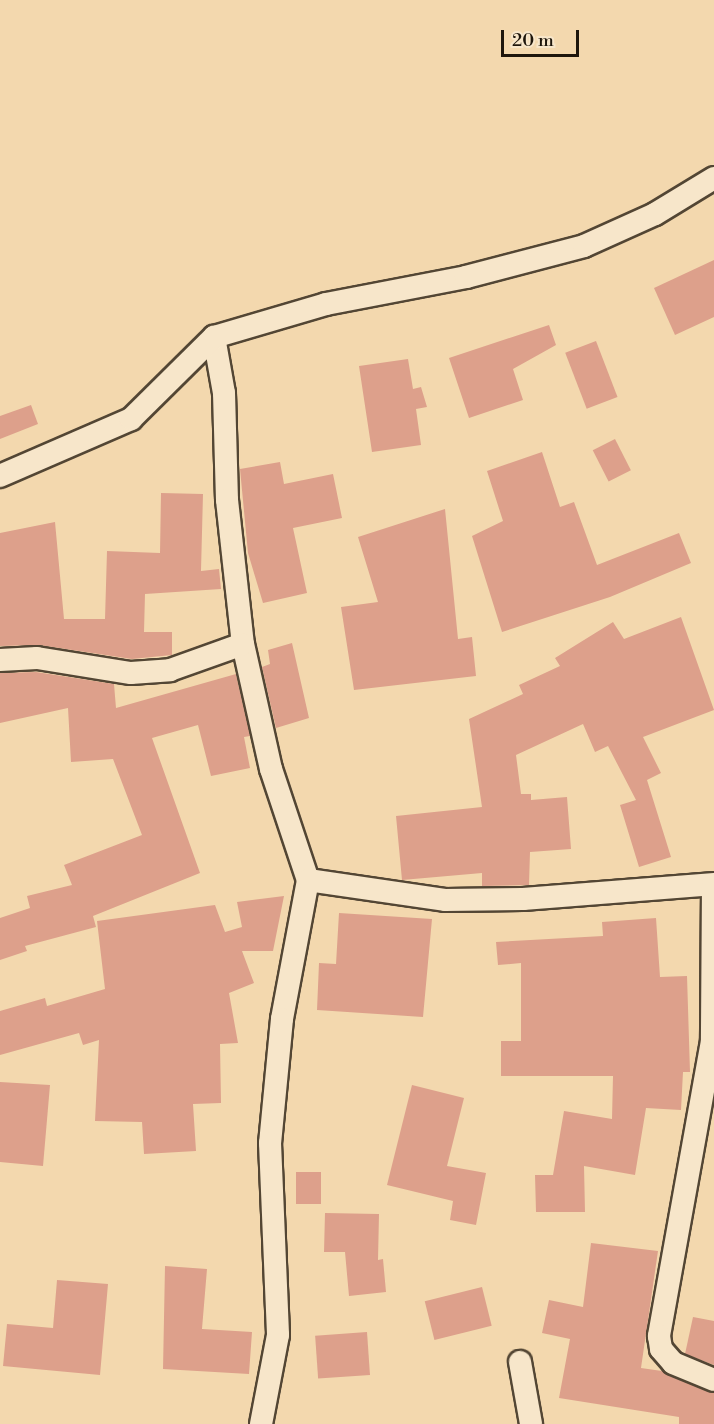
<!DOCTYPE html>
<html>
<head>
<meta charset="utf-8">
<style>
  body { margin:0 }
  #map { position:relative; width:714px; height:1424px; overflow:hidden; background:#f3d8ae; font-family:"Libre Bodoni",serif }
  div>[style] { position:absolute }
  .building>* { inset:0; background:#dda08b; transform-origin:0 0 }
  .roads { filter:drop-shadow(2px 0 #534634) drop-shadow(-2px 0 #534634) drop-shadow(0 2px #534634) drop-shadow(0 -2px #534634) }
  .minor>* { height:22px; margin:-11px; padding:0 11px; transform-origin:11px; border-radius:11px; background:#f7e6ca }
  span { translate:-50% -50%; white-space:nowrap; text-align:center; line-height:1.15; -webkit-text-stroke:5px #f7e6ca; paint-order:stroke }
  .scale { position:absolute; left:501px; top:30px; width:78px; height:27px; box-sizing:border-box; border:3px solid #1e160c; border-top:0; padding-left:8px; font-size:18px; line-height:21px; white-space:nowrap; color:#1e160c; -webkit-text-stroke:4px #f7e6ca; paint-order:stroke }
</style>
</head>
<body>
<div id="map">
  <div class="building">
    <i style="clip-path:polygon(714px 260px,714px 317px,675px 335px,654px 288px)"></i>
    <i style="clip-path:polygon(549px 325px,556px 345px,513px 369px,523px 400px,469px 418px,449px 358px)"></i>
    <i style="left:596px;top:341px;width:60px;height:33px;rotate:69deg"></i>
    <i style="clip-path:polygon(408px 359px,413px 389px,421px 387px,427px 407px,416px 409px,421px 445px,372px 452px,359px 366px)"></i>
    <i style="clip-path:polygon(31px 405px,38px 424px,0 439px,0 416px)"></i>
    <i style="left:615px;top:439px;width:35px;height:25px;rotate:63deg"></i>
    <i style="clip-path:polygon(542px 452px,560px 507px,574px 502px,597px 565px,679px 533px,691px 563px,610px 597px,502px 632px,472px 536px,503px 521px,487px 471px)"></i>
    <i style="clip-path:polygon(280px 462px,284px 484px,333px 474px,342px 518px,293px 528px,307px 593px,263px 603px,248px 553px,240px 469px)"></i>
    <i style="clip-path:polygon(161px 493px,203px 494px,201px 571px,219px 569px,221px 589px,145px 594px,144px 632px,172px 632px,172px 655px,132px 659px,39px 645px,0 646px,0 533px,55px 522px,64px 619px,105px 619px,107px 551px,160px 553px)"></i>
    <i style="clip-path:polygon(445px 509px,458px 639px,472px 637px,476px 676px,354px 690px,341px 607px,378px 602px,358px 537px)"></i>
    <i style="clip-path:polygon(681px 617px,714px 710px,643px 737px,661px 773px,647px 780px,671px 857px,639px 867px,620px 805px,636px 800px,608px 746px,595px 752px,583px 724px,516px 755px,521px 794px,531px 794px,531px 800px,567px 797px,571px 849px,530px 852px,529px 885px,482px 886px,482px 873px,402px 880px,396px 816px,482px 807px,469px 719px,523px 694px,519px 685px,560px 666px,555px 658px,613px 622px,624px 639px)"></i>
    <i style="clip-path:polygon(292px 643px,309px 718px,276px 728px,262px 667px,270px 664px,268px 650px)"></i>
    <i style="clip-path:polygon(36px 672px,114px 684px,116px 708px,236px 674px,250px 736px,244px 737px,250px 768px,211px 776px,198px 725px,152px 738px,200px 873px,93px 916px,96px 927px,25px 946px,27px 951px,0 960px,0 918px,30px 908px,27px 896px,72px 885px,64px 865px,142px 835px,113px 759px,71px 762px,68px 708px,0 723px,0 673px)"></i>
    <i style="clip-path:polygon(284px 896px,273px 951px,242px 951px,254px 983px,229px 993px,238px 1043px,220px 1044px,221px 1103px,193px 1104px,196px 1151px,144px 1154px,142px 1122px,95px 1121px,99px 1040px,83px 1045px,79px 1033px,0 1055px,0 1011px,45px 998px,47px 1006px,105px 989px,97px 921px,215px 905px,225px 932px,242px 927px,237px 902px)"></i>
    <i style="clip-path:polygon(339px 913px,432px 919px,423px 1017px,317px 1010px,319px 963px,336px 964px)"></i>
    <i style="clip-path:polygon(656px 918px,660px 977px,687px 976px,690px 1072px,683px 1072px,681px 1110px,646px 1108px,635px 1175px,584px 1166px,585px 1212px,536px 1212px,535px 1175px,553px 1175px,564px 1111px,612px 1119px,613px 1076px,501px 1076px,501px 1041px,521px 1041px,521px 963px,498px 965px,496px 942px,603px 936px,602px 922px)"></i>
    <i style="clip-path:polygon(0 1082px,50px 1085px,43px 1166px,0 1162px)"></i>
    <i style="clip-path:polygon(412px 1085px,464px 1098px,447px 1166px,486px 1173px,476px 1225px,450px 1220px,453px 1201px,387px 1185px)"></i>
    <i style="left:296px;top:1172px;width:25px;height:32px"></i>
    <i style="clip-path:polygon(325px 1213px,379px 1214px,378px 1260px,383px 1259px,386px 1292px,349px 1296px,345px 1252px,324px 1252px)"></i>
    <i style="clip-path:polygon(591px 1243px,658px 1251px,641px 1368px,662px 1371px,714px 1393px,714px 1424px,679px 1424px,679px 1417px,559px 1398px,570px 1339px,542px 1333px,549px 1300px,583px 1307px)"></i>
    <i style="clip-path:polygon(165px 1266px,207px 1269px,202px 1329px,252px 1332px,249px 1374px,163px 1369px)"></i>
    <i style="clip-path:polygon(57px 1280px,108px 1284px,100px 1375px,3px 1366px,7px 1324px,53px 1328px)"></i>
    <i style="left:482px;top:1287px;width:40px;height:59px;rotate:76deg"></i>
    <i style="clip-path:polygon(693px 1317px,714px 1321px,714px 1365px,685px 1354px)"></i>
    <i style="left:367px;top:1332px;width:43px;height:52px;rotate:86deg"></i>
  </div>
  <div class="roads">
    <div class="minor">
      <i style="left:214px;top:337px;width:57px;rotate:79.9deg"></i>
      <i style="left:224px;top:393px;width:107px;rotate:88.4deg"></i>
      <i style="left:227px;top:500px;width:145px;rotate:83.7deg"></i>
      <i style="left:243px;top:644px;width:128px;rotate:77.4deg"></i>
      <i style="left:271px;top:769px;width:117px;rotate:71.6deg"></i>
      <i style="left:308px;top:880px;width:141px;rotate:100.6deg"></i>
      <i style="left:282px;top:1019px;width:125px;rotate:95.5deg"></i>
      <i style="left:270px;top:1143px;width:192px;rotate:87.6deg"></i>
      <i style="left:278px;top:1335px;width:91px;rotate:100.8deg"></i>
      <i style="left:0;top:476px;width:143px;rotate:-23.5deg"></i>
      <i style="left:131px;top:419px;width:117px;rotate:-44.7deg"></i>
      <i style="left:214px;top:337px;width:117px;rotate:-16.4deg"></i>
      <i style="left:326px;top:304px;width:143px;rotate:-10.9deg"></i>
      <i style="left:466px;top:277px;width:122px;rotate:-14.7deg"></i>
      <i style="left:584px;top:246px;width:78px;rotate:-24.3deg"></i>
      <i style="left:655px;top:214px;width:69px;rotate:-31.4deg"></i>
      <i style="left:0;top:660px;width:37px;rotate:-3deg"></i>
      <i style="left:37px;top:658px;width:95px;rotate:9.1deg"></i>
      <i style="left:131px;top:673px;width:39px;rotate:-4deg"></i>
      <i style="left:170px;top:670px;width:77px;rotate:-19.6deg"></i>
      <i style="left:308px;top:880px;width:138px;rotate:8.3deg"></i>
      <i style="left:445px;top:900px;width:78px;rotate:-0.7deg"></i>
      <i style="left:523px;top:899px;width:192px;rotate:-4.5deg"></i>
      <i style="left:713px;top:885px;width:156px;rotate:90.4deg"></i>
      <i style="left:712px;top:1041px;width:300px;rotate:100.2deg"></i>
      <i style="left:659px;top:1336px;width:13px;rotate:81deg"></i>
      <i style="left:661px;top:1349px;width:18px;rotate:49deg"></i>
      <i style="left:673px;top:1363px;width:44px;rotate:22.5deg"></i>
      <i style="left:520px;top:1362px;width:63px;rotate:79.9deg"></i>
    </div>
  </div>
  <div class="scale">20 m</div>
</div>
</body>
</html>
